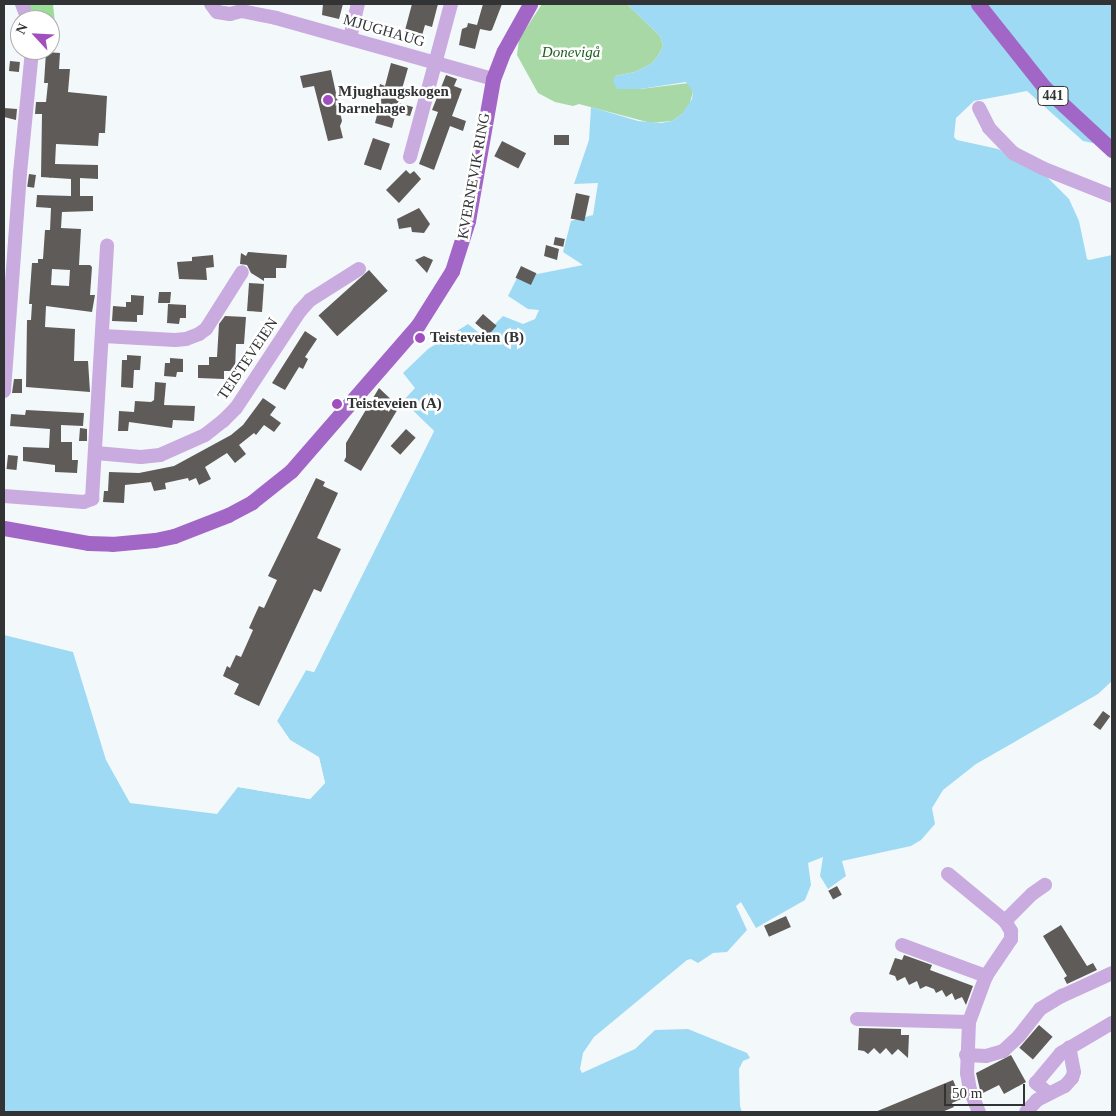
<!DOCTYPE html>
<html>
<head>
<meta charset="utf-8">
<style>
  body { margin:0 }
  #map { position:relative; width:1116px; height:1116px; overflow:hidden; background:#f3f8fb; font-family:Georgia,serif }
  div>[style] { position:absolute }
  .green>* { inset:0; background:#a7d8a5 }
  .forest>* { inset:0; background:#9add97 }
  .water>* { inset:0; background:#9fdaf4 }
  .pier>* { inset:0; background:#f3f8fb }
  .building>* { inset:0; background:#5f5b58; transform-origin:0 0 }
  .minor>* { height:14px; margin:-7px; padding:0 7px; transform-origin:7px; border-radius:7px; background:#c9abdf }
  .major>* { height:15px; margin:-7.5px; padding:0 7.5px; transform-origin:7.5px; border-radius:7.5px; background:#a267c6 }
  .dots>* { width:14px; height:14px; translate:-50% -50%; box-sizing:border-box; border:2px solid #fff; border-radius:50% }
  span { translate:-50% -50%; white-space:nowrap; text-align:center; line-height:1.15; -webkit-text-stroke:5px #fff; paint-order:stroke }
  .shield-label span { padding:1px 4px; background:#fff; border:1px solid; border-radius:4px; -webkit-text-stroke-width:0 }
  .shield-label { font-size:14px; color:#313334; font-weight:700 }
  .street-label { font-size:15px; color:#313334 }
  .park-label { font-size:15px; color:#1e601f; font-style:italic }
  .poi-label { font-size:15px; color:#313334; font-weight:700 }
  .left { translate:0 -50%; text-align:left }
  .frame { position:absolute; inset:0; border:5px solid #313334; pointer-events:none }
  .north { position:absolute; left:10px; top:10px; width:50px; height:50px; box-sizing:border-box; background:#fff; border:1px solid #adadae; border-radius:50%; rotate:295deg; font-size:14px; font-weight:700; line-height:20px; text-align:center; color:#313334 }
  .north::after { content:''; display:block; margin:auto; width:18px; height:22px; background:#a14fbe; clip-path:polygon(50% 0,100% 100%,50% 72%,0 100%) }
  .scale { position:absolute; left:944px; top:1084px; width:81px; height:22px; box-sizing:border-box; border:2px solid #313334; border-top:0; padding-left:6px; font-size:15px; line-height:18px; white-space:nowrap; color:#313334; -webkit-text-stroke:4px #fff; paint-order:stroke }
</style>
</head>
<body>
<div id="map">
  <div class="green">
    <i style="clip-path:polygon(542px 4px,627px 4px,660px 36px,663px 46px,658px 56px,651px 64px,635px 72px,615px 76px,640px 89px,689px 83px,693px 92px,689px 106px,681px 115px,672px 121px,651px 123px,579px 104px,573px 106px,555px 102px,538px 93px,517px 55px,519px 39px)"></i>
  </div>
  <div class="forest">
    <i style="clip-path:polygon(27px 4px,53px 4px,55px 24px,50px 23px,50px 20px,35px 20px)"></i>
  </div>
  <div class="water">
    <i style="clip-path:polygon(627px 4px,1112px 4px,1112px 147px,1083px 141px,1027px 91px,974px 101px,956px 118px,954px 137px,957px 140px,998px 149px,1047px 177px,1069px 199px,1079px 221px,1087px 259px,1089px 260px,1112px 255px,1112px 681px,1098px 694px,976px 764px,943px 790px,932px 808px,935px 824px,921px 840px,911px 846px,842px 861px,846px 876px,828px 889px,820px 876px,823px 857px,808px 863px,811px 885px,805px 900px,756px 928px,741px 902px,736px 906px,747px 930px,727px 952px,713px 953px,698px 963px,691px 959px,687px 960px,594px 1037px,583px 1053px,580px 1069px,582px 1073px,635px 1049px,655px 1030px,688px 1029px,747px 1053px,750px 1058px,743px 1061px,739px 1069px,740px 1106px,742px 1112px,4px 1112px,4px 635px,73px 652px,106px 760px,130px 803px,217px 814px,238px 787px,310px 799px,325px 783px,319px 758px,290px 740px,277px 721px,306px 670px,314px 672px,434px 431px,403px 401px,415px 388px,403px 373px,428px 349px,468px 324px,483px 336px,503px 316px,523px 324px,535px 319px,539px 310px,528px 309px,508px 296px,517px 278px,583px 265px,563px 252px,571px 221px,593px 215px,598px 183px,574px 184px,589px 140px,591px 107px,638px 121px,661px 123px,672px 121px,681px 115px,692px 99px,693px 92px,686px 82px,640px 89px,617px 89px,613px 81px,615px 76px,635px 72px,651px 64px,658px 56px,663px 46px,660px 36px)"></i>
  </div>
  <div class="pier">
    <i style="clip-path:polygon(403px 401px,434px 431px,314px 672px,306px 670px,277px 721px,290px 740px,319px 757px,325px 783px,310px 799px,238px 787px,238px 785px,309px 796px,322px 782px,317px 759px,289px 742px,275px 721px,304px 669px,313px 669px,431px 432px,402px 403px)"></i>
  </div>
  <div class="building">
    <i style="clip-path:polygon(323px 4px,343px 4px,339px 19px,322px 15px)"></i>
    <i style="clip-path:polygon(412px 4px,438px 4px,432px 27px,425px 25px,421px 39px,404px 34px)"></i>
    <i style="clip-path:polygon(483px 4px,502px 4px,492px 30px,490px 31px,480px 29px,475px 49px,459px 45px,462px 29px,467px 27px,468px 23px,477px 25px)"></i>
    <i style="clip-path:polygon(evenodd,46px 52px,60px 53px,59px 69px,70px 69px,68px 92px,107px 96px,105px 133px,99px 133px,98px 146px,56px 144px,55px 164px,98px 165px,98px 179px,80px 178px,80px 196px,93px 196px,93px 211px,62px 212px,61px 228px,81px 229px,79px 265px,90px 265px,92px 267px,90px 295px,95px 295px,92px 312px,46px 306px,45px 327px,75px 329px,74px 361px,88px 361px,90px 392px,26px 387px,27px 320px,31px 320px,32px 304px,29px 304px,32px 263px,38px 263px,38px 259px,43px 259px,45px 230px,50px 230px,51px 208px,36px 207px,37px 195px,71px 196px,71px 179px,41px 177px,42px 114px,35px 114px,36px 102px,46px 102px,48px 83px,44px 83px,46px 52px,52px 269px,70px 270px,69px 286px,51px 285px,52px 269px)"></i>
    <i style="left:10px;top:61px;width:10px;height:10px;rotate:6deg"></i>
    <i style="clip-path:polygon(391px 63px,408px 68px,398px 103px,413px 107px,410px 116px,396px 113px,392px 128px,375px 123px,382px 96px,377px 95px,380px 84px,385px 86px)"></i>
    <i style="clip-path:polygon(331px 70px,342px 121px,340px 126px,343px 138px,328px 141px,314px 86px,303px 88px,300px 76px)"></i>
    <i style="clip-path:polygon(446px 75px,457px 79px,454px 86px,462px 89px,452px 116px,466px 121px,463px 131px,450px 126px,434px 170px,419px 164px,438px 112px,432px 110px)"></i>
    <i style="clip-path:polygon(4px 108px,17px 109px,16px 120px,4px 117px)"></i>
    <i style="left:554px;top:135px;width:15px;height:10px"></i>
    <i style="left:373px;top:138px;width:18px;height:28px;rotate:19deg"></i>
    <i style="left:502px;top:141px;width:27px;height:17px;rotate:27deg"></i>
    <i style="clip-path:polygon(406px 170px,410px 174px,414px 171px,421px 179px,399px 203px,386px 190px)"></i>
    <i style="left:29px;top:174px;width:7px;height:13px;rotate:8deg"></i>
    <i style="left:576px;top:193px;width:14px;height:26px;rotate:12deg"></i>
    <i style="clip-path:polygon(419px 208px,430px 224px,424px 233px,412px 232px,411px 227px,399px 229px,397px 219px)"></i>
    <i style="left:555px;top:237px;width:10px;height:8px;rotate:11deg"></i>
    <i style="clip-path:polygon(546px 245px,559px 249px,557px 260px,544px 256px)"></i>
    <i style="clip-path:polygon(248px 252px,287px 255px,286px 268px,276px 268px,276px 278px,264px 278px,264px 281px,251px 273px,247px 265px,240px 264px,241px 253px,246px 256px)"></i>
    <i style="clip-path:polygon(213px 255px,214px 267px,206px 268px,207px 280px,179px 279px,177px 262px,192px 261px,192px 257px)"></i>
    <i style="clip-path:polygon(424px 256px,433px 260px,427px 273px,415px 260px)"></i>
    <i style="left:521px;top:266px;width:17px;height:13px;rotate:25deg"></i>
    <i style="left:369px;top:270px;width:28px;height:68px;rotate:48deg"></i>
    <i style="left:249px;top:283px;width:15px;height:28px;rotate:4deg"></i>
    <i style="clip-path:polygon(159px 292px,171px 292px,170px 303px,158px 303px)"></i>
    <i style="clip-path:polygon(131px 295px,144px 296px,143px 315px,137px 315px,137px 322px,112px 321px,113px 306px,126px 307px,126px 302px,131px 302px)"></i>
    <i style="clip-path:polygon(168px 304px,186px 305px,186px 318px,180px 318px,179px 324px,167px 323px)"></i>
    <i style="left:483px;top:314px;width:18px;height:12px;rotate:41deg"></i>
    <i style="clip-path:polygon(225px 316px,246px 317px,244px 344px,236px 344px,235px 371px,224px 371px,224px 379px,198px 378px,198px 365px,209px 365px,209px 357px,217px 357px,219px 324px)"></i>
    <i style="clip-path:polygon(305px 331px,317px 339px,305px 357px,308px 359px,303px 369px,299px 367px,285px 390px,272px 383px)"></i>
    <i style="clip-path:polygon(127px 355px,141px 356px,140px 370px,134px 370px,133px 388px,121px 387px,122px 360px,127px 360px)"></i>
    <i style="clip-path:polygon(170px 358px,183px 359px,183px 372px,177px 372px,176px 377px,164px 376px,165px 363px,170px 363px)"></i>
    <i style="clip-path:polygon(14px 379px,22px 379px,22px 393px,12px 393px)"></i>
    <i style="clip-path:polygon(155px 382px,166px 383px,164px 405px,195px 406px,194px 421px,173px 420px,172px 428px,129px 422px,128px 431px,118px 431px,119px 411px,134px 412px,135px 401px,151px 402px,154px 400px)"></i>
    <i style="clip-path:polygon(379px 388px,399px 407px,361px 471px,344px 461px,346px 457px,346px 443px)"></i>
    <i style="clip-path:polygon(263px 398px,276px 407px,270px 415px,281px 423px,274px 432px,264px 425px,256px 435px,254px 433px,239px 445px,246px 454px,235px 463px,227px 453px,205px 467px,211px 479px,199px 485px,196px 478px,189px 481px,188px 478px,165px 483px,166px 489px,154px 491px,151px 482px,125px 485px,124px 503px,103px 502px,104px 491px,108px 491px,109px 472px,139px 473px,174px 466px,231px 435px,243px 425px)"></i>
    <i style="clip-path:polygon(26px 410px,84px 413px,83px 426px,61px 425px,61px 442px,72px 442px,72px 460px,78px 460px,77px 473px,55px 472px,55px 465px,23px 461px,23px 447px,49px 448px,50px 429px,10px 426px,11px 414px,25px 415px)"></i>
    <i style="clip-path:polygon(80px 428px,87px 429px,87px 441px,79px 441px)"></i>
    <i style="left:406px;top:429px;width:13px;height:23px;rotate:42deg"></i>
    <i style="left:8px;top:455px;width:10px;height:14px;rotate:6deg"></i>
    <i style="clip-path:polygon(316px 478px,325px 482px,323px 486px,338px 493px,317px 538px,341px 549px,321px 592px,314px 589px,259px 706px,234px 694px,239px 684px,223px 676px,227px 666px,230px 668px,236px 655px,241px 657px,253px 630px,249px 628px,259px 606px,264px 608px,277px 580px,268px 576px)"></i>
    <i style="left:1103px;top:711px;width:9px;height:17px;rotate:36deg"></i>
    <i style="left:837px;top:886px;width:10px;height:10px;rotate:61deg"></i>
    <i style="left:786px;top:916px;width:12px;height:24px;rotate:66deg"></i>
    <i style="clip-path:polygon(1061px 925px,1087px 966px,1093px 963px,1097px 970px,1067px 984px,1064px 978px,1067px 976px,1043px 936px)"></i>
    <i style="clip-path:polygon(904px 955px,932px 965px,930px 970px,973px 986px,966px 1005px,962px 997px,955px 1000px,952px 993px,946px 997px,942px 990px,936px 993px,934px 989px,926px 986px,920px 989px,917px 981px,909px 985px,905px 977px,897px 981px,895px 976px,889px 974px,895px 958px,902px 960px)"></i>
    <i style="left:1039px;top:1025px;width:18px;height:30px;rotate:41deg"></i>
    <i style="clip-path:polygon(859px 1028px,901px 1029px,901px 1035px,909px 1035px,908px 1058px,898px 1049px,892px 1055px,886px 1048px,880px 1054px,874px 1048px,868px 1054px,864px 1051px,858px 1050px)"></i>
    <i style="clip-path:polygon(1011px 1055px,1026px 1082px,1004px 1094px,999px 1085px,981px 1094px,976px 1073px)"></i>
    <i style="clip-path:polygon(953px 1080px,961px 1099px,952px 1103px,954px 1107px,942px 1112px,875px 1112px)"></i>
  </div>
  <div class="minor">
    <i style="left:22px;top:4px;width:17px;rotate:69deg"></i>
    <i style="left:211px;top:4px;width:10px;rotate:53deg"></i>
    <i style="left:217px;top:12px;width:13px;rotate:9deg"></i>
    <i style="left:230px;top:14px;width:11px;rotate:-15deg"></i>
    <i style="left:241px;top:11px;width:36px;rotate:11deg"></i>
    <i style="left:276px;top:18px;width:225px;rotate:15.7deg"></i>
    <i style="left:350px;top:38px;width:35px;rotate:-77deg"></i>
    <i style="left:979px;top:108px;width:22px;rotate:63deg"></i>
    <i style="left:989px;top:128px;width:35px;rotate:46deg"></i>
    <i style="left:1013px;top:153px;width:33px;rotate:27deg"></i>
    <i style="left:1042px;top:168px;width:75px;rotate:21.8deg"></i>
    <i style="left:410px;top:157px;width:158px;rotate:-75deg"></i>
    <i style="left:103px;top:336px;width:72px;rotate:3.2deg"></i>
    <i style="left:175px;top:340px;width:11px;rotate:-5deg"></i>
    <i style="left:186px;top:339px;width:14px;rotate:-21deg"></i>
    <i style="left:199px;top:334px;width:9px;rotate:-36deg"></i>
    <i style="left:206px;top:329px;width:67px;rotate:-57.7deg"></i>
    <i style="left:4px;top:391px;width:219px;rotate:-85.8deg"></i>
    <i style="left:20px;top:173px;width:124px;rotate:-84.4deg"></i>
    <i style="left:96px;top:453px;width:45px;rotate:5.1deg"></i>
    <i style="left:141px;top:457px;width:19px;rotate:-6deg"></i>
    <i style="left:160px;top:455px;width:49px;rotate:-24deg"></i>
    <i style="left:205px;top:435px;width:23px;rotate:-38deg"></i>
    <i style="left:223px;top:421px;width:18px;rotate:-45deg"></i>
    <i style="left:236px;top:408px;width:116px;rotate:-56.6deg"></i>
    <i style="left:300px;top:311px;width:15px;rotate:-48deg"></i>
    <i style="left:310px;top:300px;width:58px;rotate:-32.3deg"></i>
    <i style="left:4px;top:496px;width:80px;rotate:4.3deg"></i>
    <i style="left:84px;top:502px;width:9px;rotate:-21deg"></i>
    <i style="left:92px;top:499px;width:254px;rotate:-86.6deg"></i>
    <i style="left:948px;top:874px;width:74px;rotate:39.5deg"></i>
    <i style="left:1005px;top:921px;width:12px;rotate:59deg"></i>
    <i style="left:1011px;top:931px;width:8px;rotate:90deg"></i>
    <i style="left:1011px;top:939px;width:45px;rotate:124deg"></i>
    <i style="left:986px;top:976px;width:49px;rotate:110.3deg"></i>
    <i style="left:969px;top:1022px;width:51px;rotate:92.2deg"></i>
    <i style="left:967px;top:1073px;width:17px;rotate:80deg"></i>
    <i style="left:970px;top:1090px;width:24px;rotate:68deg"></i>
    <i style="left:1005px;top:921px;width:38px;rotate:-45deg"></i>
    <i style="left:1032px;top:894px;width:16px;rotate:-35deg"></i>
    <i style="left:902px;top:945px;width:90px;rotate:20.3deg"></i>
    <i style="left:857px;top:1019px;width:112px;rotate:1.5deg"></i>
    <i style="left:966px;top:1055px;width:20px;rotate:3deg"></i>
    <i style="left:986px;top:1056px;width:18px;rotate:-16deg"></i>
    <i style="left:1003px;top:1051px;width:22px;rotate:-43deg"></i>
    <i style="left:1019px;top:1036px;width:34px;rotate:-52deg"></i>
    <i style="left:1040px;top:1009px;width:26px;rotate:-31deg"></i>
    <i style="left:1062px;top:996px;width:55px;rotate:-24.7deg"></i>
    <i style="left:1048px;top:1093px;width:16px;rotate:-140deg"></i>
    <i style="left:1036px;top:1083px;width:39px;rotate:-50deg"></i>
    <i style="left:1061px;top:1053px;width:59px;rotate:-30.5deg"></i>
    <i style="left:1026px;top:1112px;width:16px;rotate:-47deg"></i>
    <i style="left:1037px;top:1100px;width:31px;rotate:-27deg"></i>
    <i style="left:1065px;top:1086px;width:11px;rotate:-49deg"></i>
    <i style="left:1072px;top:1078px;width:6px;rotate:-72deg"></i>
    <i style="left:1074px;top:1072px;width:25px;rotate:-101deg"></i>
  </div>
  <div class="major">
    <i style="left:978px;top:4px;width:106px;rotate:51.5deg"></i>
    <i style="left:1044px;top:87px;width:93px;rotate:42.8deg"></i>
    <i style="left:4px;top:528px;width:85px;rotate:10.1deg"></i>
    <i style="left:88px;top:543px;width:24px;rotate:2deg"></i>
    <i style="left:112px;top:544px;width:43px;rotate:-5.3deg"></i>
    <i style="left:155px;top:540px;width:19px;rotate:-12deg"></i>
    <i style="left:174px;top:536px;width:58px;rotate:-21.3deg"></i>
    <i style="left:228px;top:515px;width:27px;rotate:-28deg"></i>
    <i style="left:252px;top:502px;width:50px;rotate:-38.5deg"></i>
    <i style="left:291px;top:471px;width:194px;rotate:-49deg"></i>
    <i style="left:418px;top:325px;width:64px;rotate:-57.8deg"></i>
    <i style="left:452px;top:271px;width:52px;rotate:-72.3deg"></i>
    <i style="left:468px;top:221px;width:144px;rotate:-80deg"></i>
    <i style="left:493px;top:79px;width:30px;rotate:-69deg"></i>
    <i style="left:504px;top:51px;width:54px;rotate:-61deg"></i>
  </div>
  <div class="dots">
    <i style="left:328px;top:100px;background:#a14fbe"></i>
    <i style="left:420px;top:338px;background:#a14fbe"></i>
    <i style="left:337px;top:404px;background:#a14fbe"></i>
  </div>
  <div class="shield-label">
    <span style="left:1053px;top:96px">441</span>
  </div>
  <div class="street-label">
    <span style="left:384px;top:31px;rotate:16deg">MJUGHAUG</span>
    <span style="left:474px;top:176px;rotate:-80deg">KVERNEVIK RING</span>
    <span style="left:248px;top:359px;rotate:-56deg">TEISTEVEIEN</span>
  </div>
  <div class="park-label">
    <span style="left:571px;top:53px">Donevigå</span>
  </div>
  <div class="poi-label">
    <span class="left" style="left:338px;top:100px">Mjughaugskogen<br>barnehage</span>
    <span class="left" style="left:430px;top:338px">Teisteveien (B)</span>
    <span class="left" style="left:347px;top:404px">Teisteveien (A)</span>
  </div>
  <div class="frame"></div>
  <div class="north">N</div>
  <div class="scale">50 m</div>
</div>
</body>
</html>
